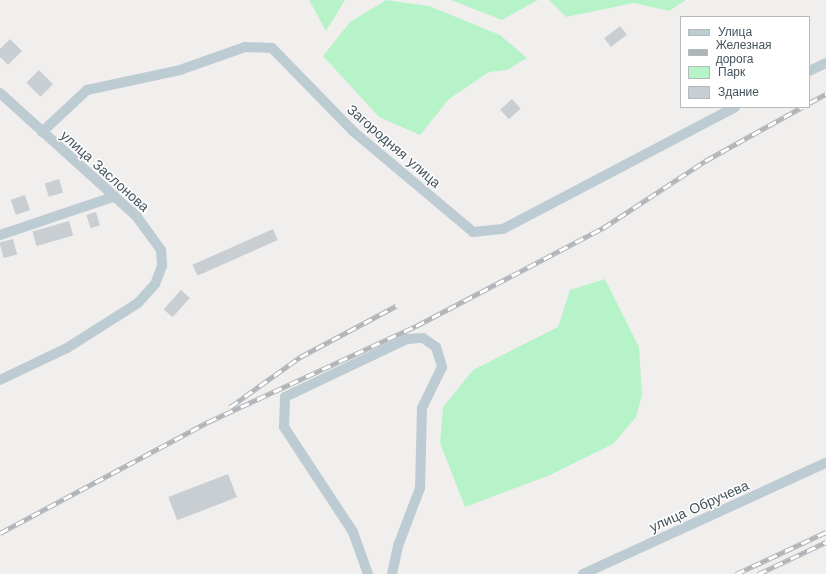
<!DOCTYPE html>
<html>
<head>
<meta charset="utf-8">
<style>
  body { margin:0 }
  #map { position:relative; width:826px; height:574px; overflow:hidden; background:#f1eeee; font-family:"Work Sans",sans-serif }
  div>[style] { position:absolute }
  .green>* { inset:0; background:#b7f3c8 }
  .building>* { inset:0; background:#c9ced3; transform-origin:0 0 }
  .minor>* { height:10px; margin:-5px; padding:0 5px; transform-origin:5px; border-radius:5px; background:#bdcbd2 }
  .rail>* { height:4.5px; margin-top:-2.25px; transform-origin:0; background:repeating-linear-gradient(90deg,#fff 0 9px,#afb4b9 0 18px); box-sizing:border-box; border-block:1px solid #afb4b9 }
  span { translate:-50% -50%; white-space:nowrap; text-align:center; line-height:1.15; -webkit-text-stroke:3px #fff; paint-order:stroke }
  .street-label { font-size:14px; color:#44545d }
  .legend { position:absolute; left:680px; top:16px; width:130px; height:92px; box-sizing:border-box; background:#fff; border:1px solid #b4bbbe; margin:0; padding:5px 7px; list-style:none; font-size:12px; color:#44545d }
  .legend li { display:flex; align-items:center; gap:8px; height:20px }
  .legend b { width:20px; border:1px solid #b4bbbe }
</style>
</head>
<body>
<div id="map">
  <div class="green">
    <i style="clip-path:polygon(309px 0,345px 0,326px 31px)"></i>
    <i style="clip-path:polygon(386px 0,429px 6px,500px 35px,527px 58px,507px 70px,489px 72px,449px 99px,420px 135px,379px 117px,323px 56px,350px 22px)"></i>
    <i style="clip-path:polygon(451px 0,538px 0,502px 20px)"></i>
    <i style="clip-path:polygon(549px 0,686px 0,669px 11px,634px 3px,566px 17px)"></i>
    <i style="clip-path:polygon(605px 279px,639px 347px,642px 395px,636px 417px,613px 444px,550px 475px,465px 507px,440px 443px,443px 407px,473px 370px,558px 327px,570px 290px)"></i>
  </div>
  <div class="building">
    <i style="left:620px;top:26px;width:11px;height:20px;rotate:52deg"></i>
    <i style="clip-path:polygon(10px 39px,22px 51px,8px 65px,0 57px,0 49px)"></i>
    <i style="left:39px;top:70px;width:20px;height:18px;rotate:45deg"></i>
    <i style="left:512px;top:99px;width:13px;height:16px;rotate:48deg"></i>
    <i style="left:59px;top:179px;width:14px;height:15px;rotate:73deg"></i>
    <i style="left:25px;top:195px;width:16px;height:15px;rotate:72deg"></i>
    <i style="left:96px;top:212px;width:14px;height:10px;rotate:73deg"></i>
    <i style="left:69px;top:221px;width:15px;height:38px;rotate:74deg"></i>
    <i style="left:273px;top:229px;width:12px;height:88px;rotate:66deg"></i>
    <i style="left:13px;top:239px;width:16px;height:14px;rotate:75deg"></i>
    <i style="left:181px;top:290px;width:12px;height:26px;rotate:42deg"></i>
    <i style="left:228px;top:474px;width:25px;height:64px;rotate:69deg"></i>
  </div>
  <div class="minor">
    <i style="left:809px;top:71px;width:19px;rotate:-25deg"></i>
    <i style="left:0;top:93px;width:185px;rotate:42.1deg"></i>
    <i style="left:137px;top:217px;width:41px;rotate:54deg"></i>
    <i style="left:161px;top:250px;width:16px;rotate:86deg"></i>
    <i style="left:162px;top:266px;width:19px;rotate:111deg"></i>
    <i style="left:155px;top:284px;width:25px;rotate:132deg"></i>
    <i style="left:138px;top:303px;width:84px;rotate:147.6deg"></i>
    <i style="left:67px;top:348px;width:74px;rotate:154.5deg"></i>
    <i style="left:42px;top:132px;width:62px;rotate:-43deg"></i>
    <i style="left:87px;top:90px;width:95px;rotate:-12.1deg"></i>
    <i style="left:180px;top:70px;width:69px;rotate:-19.5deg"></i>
    <i style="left:245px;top:47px;width:27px;rotate:2deg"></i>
    <i style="left:272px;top:48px;width:117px;rotate:45.7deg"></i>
    <i style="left:354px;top:132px;width:155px;rotate:40deg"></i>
    <i style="left:473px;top:232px;width:30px;rotate:-6deg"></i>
    <i style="left:503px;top:229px;width:262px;rotate:-27.7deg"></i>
    <i style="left:0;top:235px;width:119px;rotate:-18.6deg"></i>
    <i style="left:368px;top:574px;width:45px;rotate:-109.7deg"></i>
    <i style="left:353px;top:532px;width:126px;rotate:-123.3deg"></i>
    <i style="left:284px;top:427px;width:30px;rotate:-88deg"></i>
    <i style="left:285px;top:397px;width:135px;rotate:-25.4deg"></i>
    <i style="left:407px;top:339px;width:16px;rotate:-4deg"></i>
    <i style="left:423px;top:338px;width:16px;rotate:35deg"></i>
    <i style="left:436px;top:347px;width:21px;rotate:73deg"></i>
    <i style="left:442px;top:367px;width:46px;rotate:116deg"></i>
    <i style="left:422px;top:408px;width:80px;rotate:91.4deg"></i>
    <i style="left:420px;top:488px;width:62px;rotate:110.8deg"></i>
    <i style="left:398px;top:546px;width:29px;rotate:102deg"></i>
    <i style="left:583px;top:574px;width:267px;rotate:-24.6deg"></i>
  </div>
  <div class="rail">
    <i style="left:809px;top:103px;width:19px;rotate:-28deg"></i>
    <i style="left:230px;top:407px;width:86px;rotate:-35.5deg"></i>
    <i style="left:300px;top:357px;width:109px;rotate:-28deg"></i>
    <i style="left:0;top:533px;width:236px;rotate:-28.1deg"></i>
    <i style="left:208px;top:422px;width:229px;rotate:-24.8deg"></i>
    <i style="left:416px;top:326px;width:211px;rotate:-27.7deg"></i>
    <i style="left:603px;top:228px;width:122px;rotate:-33.3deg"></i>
    <i style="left:705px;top:161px;width:111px;rotate:-29.1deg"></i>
    <i style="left:736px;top:574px;width:99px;rotate:-25deg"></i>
    <i style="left:758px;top:574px;width:75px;rotate:-25.2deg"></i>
  </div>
  <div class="street-label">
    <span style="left:394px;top:146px;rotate:41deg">Загородняя улица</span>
    <span style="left:105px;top:171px;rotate:42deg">улица Заслонова</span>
    <span style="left:699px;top:506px;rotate:-24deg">улица Обручева</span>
  </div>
  <ul class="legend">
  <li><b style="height:5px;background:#bdcbd2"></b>Улица</li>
  <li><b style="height:5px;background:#afb4b9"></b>Железная дорога</li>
  <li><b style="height:11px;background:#b7f3c8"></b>Парк</li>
  <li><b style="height:11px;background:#c9ced3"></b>Здание</li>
  </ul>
</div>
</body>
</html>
